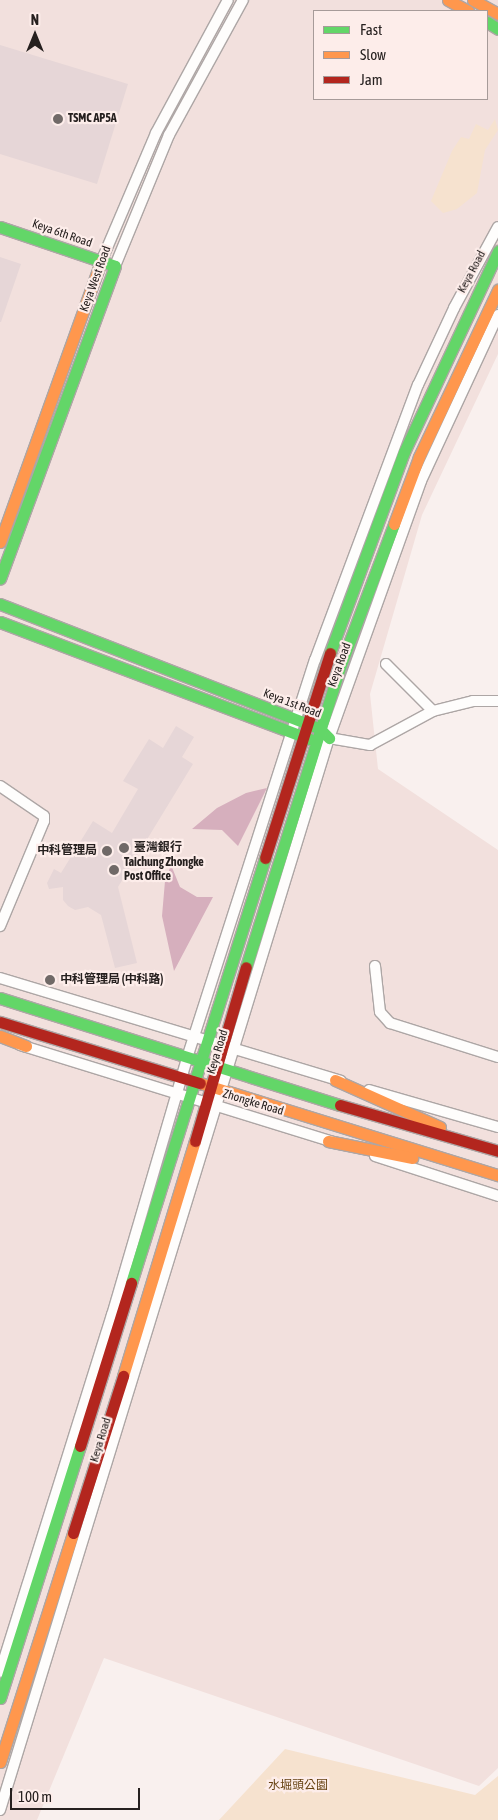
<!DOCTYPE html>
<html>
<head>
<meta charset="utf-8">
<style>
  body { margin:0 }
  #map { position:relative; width:498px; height:1820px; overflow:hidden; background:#f9f0ee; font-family:"Asap Condensed","Noto Sans TC",sans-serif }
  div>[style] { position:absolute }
  .built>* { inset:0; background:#f2e0dd }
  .green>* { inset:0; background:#f6e2cf }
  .water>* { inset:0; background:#d6afbd }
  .building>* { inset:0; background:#e6d6d7 }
  .roads { filter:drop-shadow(1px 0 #ada6a5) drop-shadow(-1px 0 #ada6a5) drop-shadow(0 1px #ada6a5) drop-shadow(0 -1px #ada6a5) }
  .street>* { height:10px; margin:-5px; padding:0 5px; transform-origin:5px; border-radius:5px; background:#fefdfc }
  .fast>* { height:11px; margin:-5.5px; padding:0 5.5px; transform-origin:5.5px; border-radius:5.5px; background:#63d668 }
  .slow>* { height:11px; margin:-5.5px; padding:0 5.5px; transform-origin:5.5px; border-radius:5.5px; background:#ff974d }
  .jam>* { height:11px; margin:-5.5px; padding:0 5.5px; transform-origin:5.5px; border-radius:5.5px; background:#b3261e }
  .dots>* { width:14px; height:14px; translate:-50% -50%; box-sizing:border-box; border:2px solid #fdedea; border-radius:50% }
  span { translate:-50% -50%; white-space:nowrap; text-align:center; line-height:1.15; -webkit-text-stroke:4.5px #fdedea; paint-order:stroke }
  .poi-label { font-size:12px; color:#26201f; font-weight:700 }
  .left { translate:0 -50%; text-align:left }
  .right { translate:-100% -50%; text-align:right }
  .street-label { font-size:12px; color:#26201f }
  .park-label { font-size:12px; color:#643f0f }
  .legend { position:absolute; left:313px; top:10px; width:175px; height:90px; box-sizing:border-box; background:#fdedea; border:1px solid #a79b99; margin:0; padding:6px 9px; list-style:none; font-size:15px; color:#26201f }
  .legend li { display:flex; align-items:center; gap:10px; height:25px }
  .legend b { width:25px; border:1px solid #a79b99 }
  .north { position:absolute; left:10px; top:10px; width:50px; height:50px; -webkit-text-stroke:4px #fdedea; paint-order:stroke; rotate:0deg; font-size:14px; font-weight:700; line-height:20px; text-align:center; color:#26201f }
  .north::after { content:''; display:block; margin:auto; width:18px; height:22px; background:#26201f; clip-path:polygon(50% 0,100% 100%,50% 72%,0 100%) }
  .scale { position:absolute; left:10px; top:1788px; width:130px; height:22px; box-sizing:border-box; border:2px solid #26201f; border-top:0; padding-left:6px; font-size:15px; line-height:18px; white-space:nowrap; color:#26201f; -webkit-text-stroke:4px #fdedea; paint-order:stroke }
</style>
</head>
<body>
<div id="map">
  <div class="built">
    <i style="clip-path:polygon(evenodd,0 0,498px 0,498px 354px,422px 515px,370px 694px,378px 769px,498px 850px,498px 1768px,479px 1786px,104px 1658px,37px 1820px,0 1820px,0 0,314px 11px,487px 11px,487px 99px,314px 99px,314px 11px)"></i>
  </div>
  <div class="green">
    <i style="clip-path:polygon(495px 119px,498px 130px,485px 150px,477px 193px,457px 209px,443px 213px,431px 201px,452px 151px,461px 137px,469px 139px,476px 124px,488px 130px)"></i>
    <i style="clip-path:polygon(285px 1749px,475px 1795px,498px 1776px,498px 1820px,219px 1820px)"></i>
  </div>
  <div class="water">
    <i style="clip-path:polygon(267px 788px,238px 846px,222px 830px,192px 829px,217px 808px,246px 793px)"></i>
    <i style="clip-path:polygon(171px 865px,180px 887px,197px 897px,213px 897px,174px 971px,162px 916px,165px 881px)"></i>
  </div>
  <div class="building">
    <i style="clip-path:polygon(0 45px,128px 84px,97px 184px,0 154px)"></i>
    <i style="clip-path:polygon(0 257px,21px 264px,1px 322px,0 322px)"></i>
    <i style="clip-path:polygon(176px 726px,194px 737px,182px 757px,193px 764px,118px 887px,137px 963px,115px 968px,101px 915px,88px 907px,75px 910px,68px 906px,63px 900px,63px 887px,49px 889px,47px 883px,54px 869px,61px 873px,93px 821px,112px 833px,138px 789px,123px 781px,149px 739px,163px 748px)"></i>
  </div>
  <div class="roads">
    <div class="street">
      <i style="left:101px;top:262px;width:140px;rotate:-66.9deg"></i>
      <i style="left:156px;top:133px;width:151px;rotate:-61.6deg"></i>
      <i style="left:115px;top:266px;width:142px;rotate:-67.6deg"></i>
      <i style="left:169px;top:135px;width:154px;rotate:-61.3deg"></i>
      <i style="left:386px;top:664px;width:66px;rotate:45deg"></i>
      <i style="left:329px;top:738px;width:42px;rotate:9.7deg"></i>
      <i style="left:370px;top:745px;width:72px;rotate:-28.4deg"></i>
      <i style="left:433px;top:711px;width:41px;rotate:-14deg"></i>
      <i style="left:473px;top:701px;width:25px"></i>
      <i style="left:0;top:786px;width:53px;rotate:34.3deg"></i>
      <i style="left:44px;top:816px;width:5px;rotate:90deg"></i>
      <i style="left:44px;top:821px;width:114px;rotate:112.7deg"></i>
      <i style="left:375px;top:966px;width:46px;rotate:83.8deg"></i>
      <i style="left:380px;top:1012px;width:15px;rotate:48deg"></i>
      <i style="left:390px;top:1023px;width:113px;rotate:17.5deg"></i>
      <i style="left:0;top:978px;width:356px;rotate:16.8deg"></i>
      <i style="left:20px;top:1045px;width:328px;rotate:17.2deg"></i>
      <i style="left:369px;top:1090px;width:134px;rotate:16deg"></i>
      <i style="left:375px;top:1156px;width:129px;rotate:18deg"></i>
      <i style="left:0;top:1672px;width:374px;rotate:-72.6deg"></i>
      <i style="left:112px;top:1315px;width:268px;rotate:-73.7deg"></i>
      <i style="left:187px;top:1058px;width:418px;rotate:-72.2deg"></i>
      <i style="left:315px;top:660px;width:294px;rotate:-69.5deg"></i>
      <i style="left:418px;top:385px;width:85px;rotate:-64.9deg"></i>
      <i style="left:454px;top:308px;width:92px;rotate:-61.5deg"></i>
      <i style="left:0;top:1810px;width:1121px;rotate:-72.94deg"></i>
      <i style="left:329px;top:738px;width:273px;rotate:-70.3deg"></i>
      <i style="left:421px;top:481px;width:183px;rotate:-65.1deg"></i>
    </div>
    <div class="fast">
      <i style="left:487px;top:22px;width:13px;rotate:32deg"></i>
      <i style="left:0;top:227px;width:121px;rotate:18.7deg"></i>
      <i style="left:115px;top:266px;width:333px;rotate:110.2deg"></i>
      <i style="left:0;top:604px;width:344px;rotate:21.3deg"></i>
      <i style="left:320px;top:729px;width:13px;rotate:45deg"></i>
      <i style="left:0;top:622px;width:331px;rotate:20.7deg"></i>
      <i style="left:330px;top:653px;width:214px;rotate:-69.8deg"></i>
      <i style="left:404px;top:452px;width:222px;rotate:-64.9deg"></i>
      <i style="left:246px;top:967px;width:314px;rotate:-72.6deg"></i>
      <i style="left:340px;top:667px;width:153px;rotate:-69.3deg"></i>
      <i style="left:0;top:998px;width:356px;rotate:17.5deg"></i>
      <i style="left:131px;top:1283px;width:446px;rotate:-72.5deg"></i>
      <i style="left:0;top:1698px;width:264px;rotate:-72.4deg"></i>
    </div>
    <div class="slow">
      <i style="left:448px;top:0;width:23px;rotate:29deg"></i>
      <i style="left:473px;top:0;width:29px;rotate:29deg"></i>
      <i style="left:394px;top:524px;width:72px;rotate:-69.5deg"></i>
      <i style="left:419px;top:457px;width:185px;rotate:-64.7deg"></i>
      <i style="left:0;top:542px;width:298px;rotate:-70.2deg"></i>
      <i style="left:0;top:1036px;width:28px;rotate:21deg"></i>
      <i style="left:335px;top:1080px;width:115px;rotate:24.1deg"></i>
      <i style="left:200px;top:1083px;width:312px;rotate:17.2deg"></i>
      <i style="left:328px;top:1141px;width:86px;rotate:11.4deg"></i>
      <i style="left:123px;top:1376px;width:246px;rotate:-73deg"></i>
      <i style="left:0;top:1762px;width:240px;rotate:-72.3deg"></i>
    </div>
    <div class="jam">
      <i style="left:265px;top:858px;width:215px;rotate:-72.4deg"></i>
      <i style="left:0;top:1022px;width:209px;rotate:17deg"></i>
      <i style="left:340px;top:1105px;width:165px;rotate:16.2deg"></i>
      <i style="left:195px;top:1141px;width:181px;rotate:-73.7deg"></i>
      <i style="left:80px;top:1446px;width:171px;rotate:-72.6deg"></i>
      <i style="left:73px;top:1533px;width:165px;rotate:-72.3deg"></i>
    </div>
  </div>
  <div class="dots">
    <i style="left:58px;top:119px;background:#706967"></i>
    <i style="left:124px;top:848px;background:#706967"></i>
    <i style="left:107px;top:851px;background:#706967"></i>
    <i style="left:114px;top:870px;background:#706967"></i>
    <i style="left:50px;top:980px;background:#706967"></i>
  </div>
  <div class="poi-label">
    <span class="left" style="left:68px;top:119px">TSMC AP5A</span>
    <span class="left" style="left:134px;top:848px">臺灣銀行</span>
    <span class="right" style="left:97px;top:851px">中科管理局</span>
    <span class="left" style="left:124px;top:870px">Taichung Zhongke<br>Post Office</span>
    <span class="left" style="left:60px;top:980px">中科管理局 (中科路)</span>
  </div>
  <div class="street-label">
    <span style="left:62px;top:234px;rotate:19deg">Keya 6th Road</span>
    <span style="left:472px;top:272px;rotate:-62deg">Keya Road</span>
    <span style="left:96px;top:279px;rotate:-70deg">Keya West Road</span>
    <span style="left:340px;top:665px;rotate:-70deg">Keya Road</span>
    <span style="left:292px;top:704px;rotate:21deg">Keya 1st Road</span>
    <span style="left:218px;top:1052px;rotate:-73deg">Keya Road</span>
    <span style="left:253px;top:1103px;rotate:17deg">Zhongke Road</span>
    <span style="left:101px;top:1440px;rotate:-73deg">Keya Road</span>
  </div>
  <div class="park-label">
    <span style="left:298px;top:1786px">水堀頭公園</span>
  </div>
  <ul class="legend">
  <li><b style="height:6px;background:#63d668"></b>Fast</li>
  <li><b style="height:6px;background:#ff974d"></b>Slow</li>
  <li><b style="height:6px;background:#b3261e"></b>Jam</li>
  </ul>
  <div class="north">N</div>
  <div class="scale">100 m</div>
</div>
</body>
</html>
